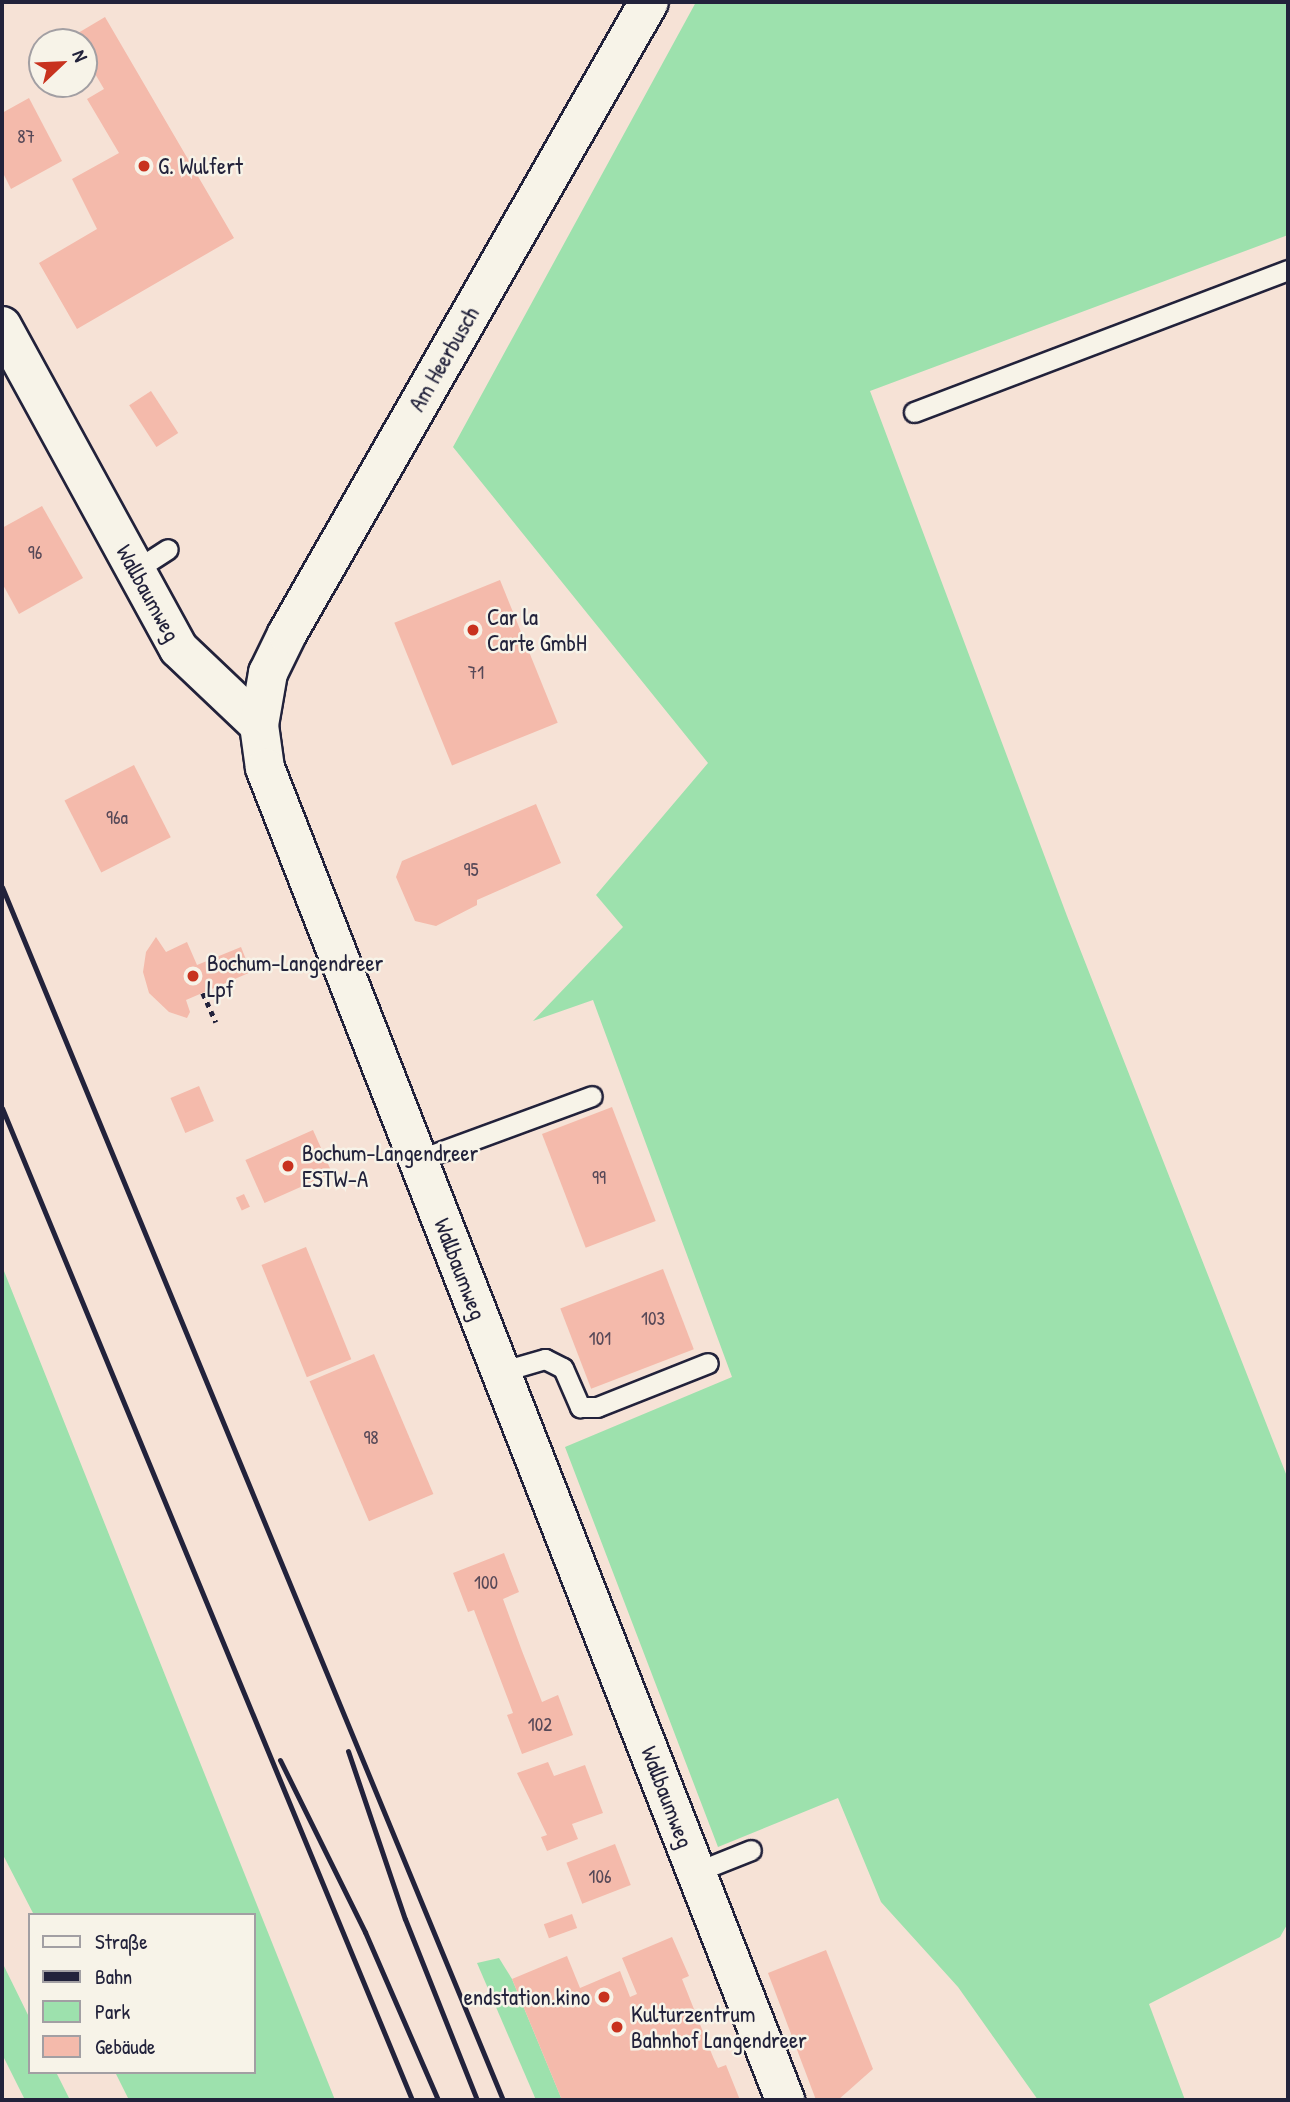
<!DOCTYPE html>
<html>
<head>
<meta charset="utf-8">
<style>
  body { margin:0 }
  #map { position:relative; width:1290px; height:2102px; overflow:hidden; background:#f6e2d6; font-family:"Patrick Hand",sans-serif }
  div>[style] { position:absolute }
  .green>* { inset:0; background:#9de1ad }
  .building>* { inset:0; background:#f4baab; transform-origin:0 0 }
  .path>* { height:4.5px; margin-top:-2.25px; transform-origin:0; background:repeating-linear-gradient(90deg,#22223b 0 5px,transparent 0 10px) }
  .roads { filter:drop-shadow(2px 0 #22223b) drop-shadow(-2px 0 #22223b) drop-shadow(0 2px #22223b) drop-shadow(0 -2px #22223b) }
  .service>* { height:19px; margin:-9.5px; padding:0 9.5px; transform-origin:9.5px; border-radius:9.5px; background:#f7f3e8 }
  .minor>* { height:38px; margin:-19px; padding:0 19px; transform-origin:19px; border-radius:19px; background:#f7f3e8 }
  .rail>* { height:5px; margin:-2.5px; padding:0 2.5px; transform-origin:2.5px; border-radius:2.5px; background:#22223b }
  .dots>* { width:19px; height:19px; translate:-50% -50%; box-sizing:border-box; border:4px solid #f7f3e8; border-radius:50% }
  span { translate:-50% -50%; white-space:nowrap; text-align:center; line-height:1.15; -webkit-text-stroke:5px #f7f3e8; paint-order:stroke }
  .number-label { font-size:19px; color:#564857 }
  .number-label span { -webkit-text-stroke-width:0 }
  .poi-label { font-size:23px; color:#22223b }
  .left { translate:0 -50%; text-align:left }
  .right { translate:-100% -50%; text-align:right }
  .street-label { font-size:23px; color:#22223b }
  .frame { position:absolute; inset:0; border:4px solid #22223b; pointer-events:none }
  .legend { position:absolute; left:28px; top:1913px; width:228px; height:161px; box-sizing:border-box; background:#f7f3e8; border:2px solid #a29fa3; margin:0; padding:9px 12px; list-style:none; font-size:21px; color:#22223b }
  .legend li { display:flex; align-items:center; gap:14px; height:35px }
  .legend b { width:35px; border:2px solid #a29fa3 }
  .north { position:absolute; left:28px; top:28px; width:70px; height:70px; box-sizing:border-box; background:#f7f3e8; border:2px solid #a29fa3; border-radius:50%; rotate:67deg; font-size:19px; font-weight:700; line-height:28px; text-align:center; color:#22223b }
  .north::after { content:''; display:block; margin:auto; width:24px; height:32px; background:#c8321e; clip-path:polygon(50% 0,100% 100%,50% 72%,0 100%) }
</style>
</head>
<body>
<div id="map">
  <div class="green">
    <i style="clip-path:polygon(696px 2px,1288px 2px,1288px 235px,870px 391px,1067px 916px,1288px 1479px,1288px 1923px,1280px 1937px,1149px 2004px,1185px 2100px,1038px 2100px,958px 1987px,881px 1902px,838px 1798px,718px 1847px,565px 1447px,732px 1377px,593px 1000px,533px 1021px,623px 927px,596px 895px,708px 763px,453px 447px)"></i>
    <i style="clip-path:polygon(2px 1266px,173px 1695px,335px 2100px,129px 2100px,115px 2072px,254px 2072px,254px 1915px,34px 1915px,2px 1853px)"></i>
    <i style="clip-path:polygon(499px 1958px,512px 1979px,562px 2100px,536px 2100px,477px 1963px)"></i>
    <i style="clip-path:polygon(2px 1962px,30px 2019px,30px 2072px,56px 2072px,70px 2100px,25px 2100px,2px 2054px)"></i>
  </div>
  <div class="building">
    <i style="clip-path:polygon(105px 17px,234px 238px,77px 329px,39px 263px,97px 229px,72px 179px,119px 153px,87px 99px,104px 89px,84px 55px,84px 42px,77px 42px,73px 36px)"></i>
    <i style="clip-path:polygon(29px 98px,62px 161px,11px 189px,2px 171px,2px 113px)"></i>
    <i style="left:151px;top:391px;width:50px;height:26px;rotate:57deg"></i>
    <i style="clip-path:polygon(42px 506px,83px 578px,19px 614px,2px 583px,2px 528px)"></i>
    <i style="left:500px;top:580px;width:154px;height:114px;rotate:68deg"></i>
    <i style="left:134px;top:765px;width:81px;height:78px;rotate:63deg"></i>
    <i style="clip-path:polygon(536px 804px,561px 863px,477px 900px,477px 905px,436px 926px,415px 921px,396px 877px,402px 861px)"></i>
    <i style="clip-path:polygon(156px 937px,166px 952px,187px 942px,197px 965px,241px 947px,251px 972px,186px 1000px,190px 1012px,187px 1018px,169px 1012px,149px 993px,143px 972px,146px 952px)"></i>
    <i style="left:199px;top:1086px;width:38px;height:31px;rotate:67deg"></i>
    <i style="left:612px;top:1107px;width:122px;height:75px;rotate:69deg"></i>
    <i style="left:313px;top:1130px;width:47px;height:74px;rotate:66deg"></i>
    <i style="left:244px;top:1194px;width:14px;height:9px;rotate:65deg"></i>
    <i style="left:306px;top:1247px;width:121px;height:48px;rotate:68deg"></i>
    <i style="left:663px;top:1269px;width:86px;height:110px;rotate:69deg"></i>
    <i style="left:374px;top:1354px;width:152px;height:70px;rotate:67deg"></i>
    <i style="clip-path:polygon(504px 1553px,519px 1592px,503px 1599px,522px 1651px,542px 1702px,558px 1695px,573px 1735px,522px 1754px,507px 1715px,513px 1713px,509px 1702px,474px 1610px,468px 1612px,453px 1573px)"></i>
    <i style="clip-path:polygon(548px 1762px,554px 1776px,585px 1765px,603px 1813px,572px 1824px,578px 1839px,547px 1851px,541px 1837px,547px 1835px,517px 1773px)"></i>
    <i style="left:615px;top:1844px;width:44px;height:52px;rotate:69deg"></i>
    <i style="left:572px;top:1914px;width:15px;height:30px;rotate:70deg"></i>
    <i style="clip-path:polygon(672px 1937px,689px 1976px,682px 1979px,713px 2057px,718px 2068px,726px 2065px,740px 2100px,562px 2100px,512px 1979px,567px 1956px,580px 1988px,620px 1971px,630px 1997px,637px 1994px,622px 1958px)"></i>
    <i style="clip-path:polygon(826px 1950px,873px 2069px,838px 2100px,816px 2100px,768px 1973px)"></i>
  </div>
  <div class="path">
    <i style="left:203px;top:993px;width:32px;rotate:66deg"></i>
  </div>
  <div class="roads">
    <div class="service">
      <i style="left:914px;top:412px;width:400px;rotate:-20.8deg"></i>
      <i style="left:134px;top:571px;width:40px;rotate:-32.9deg"></i>
      <i style="left:418px;top:1160px;width:185px;rotate:-20.2deg"></i>
      <i style="left:500px;top:1372px;width:47px;rotate:-16.1deg"></i>
      <i style="left:545px;top:1359px;width:20px;rotate:27deg"></i>
      <i style="left:563px;top:1368px;width:43px;rotate:66.4deg"></i>
      <i style="left:580px;top:1407px;width:17px"></i>
      <i style="left:597px;top:1407px;width:119px;rotate:-21.6deg"></i>
      <i style="left:696px;top:1872px;width:59px;rotate:-21.8deg"></i>
    </div>
    <div class="minor">
      <i style="left:2px;top:326px;width:368px;rotate:61.3deg"></i>
      <i style="left:179px;top:649px;width:110px;rotate:43.5deg"></i>
      <i style="left:259px;top:725px;width:43px;rotate:82.1deg"></i>
      <i style="left:265px;top:768px;width:1430px;rotate:68.67deg"></i>
      <i style="left:259px;top:725px;width:53px;rotate:-80.2deg"></i>
      <i style="left:268px;top:673px;width:43px;rotate:-64deg"></i>
      <i style="left:287px;top:634px;width:728px;rotate:-60.2deg"></i>
    </div>
  </div>
  <div class="rail">
    <i style="left:2px;top:887px;width:1312px;rotate:67.56deg"></i>
    <i style="left:2px;top:1108px;width:1073px;rotate:67.54deg"></i>
    <i style="left:348px;top:1751px;width:177px;rotate:71.3deg"></i>
    <i style="left:405px;top:1919px;width:195px;rotate:68.3deg"></i>
    <i style="left:280px;top:1760px;width:192px;rotate:63.7deg"></i>
    <i style="left:365px;top:1932px;width:183px;rotate:66.5deg"></i>
  </div>
  <div class="dots">
    <i style="left:144px;top:166px;background:#c8321e"></i>
    <i style="left:473px;top:630px;background:#c8321e"></i>
    <i style="left:193px;top:976px;background:#c8321e"></i>
    <i style="left:288px;top:1166px;background:#c8321e"></i>
    <i style="left:604px;top:1997px;background:#c8321e"></i>
    <i style="left:617px;top:2027px;background:#c8321e"></i>
  </div>
  <div class="number-label">
    <span style="left:26px;top:137px">87</span>
    <span style="left:35px;top:553px">96</span>
    <span style="left:476px;top:673px">71</span>
    <span style="left:117px;top:818px">96a</span>
    <span style="left:471px;top:870px">95</span>
    <span style="left:599px;top:1178px">99</span>
    <span style="left:653px;top:1319px">103</span>
    <span style="left:600px;top:1339px">101</span>
    <span style="left:371px;top:1438px">98</span>
    <span style="left:486px;top:1583px">100</span>
    <span style="left:540px;top:1725px">102</span>
    <span style="left:600px;top:1877px">106</span>
  </div>
  <div class="poi-label">
    <span class="left" style="left:158px;top:166px">G. Wulfert</span>
    <span class="left" style="left:487px;top:630px">Car la<br>Carte GmbH</span>
    <span class="left" style="left:207px;top:976px">Bochum-Langendreer<br>Lpf</span>
    <span class="left" style="left:302px;top:1166px">Bochum-Langendreer<br>ESTW-A</span>
    <span class="right" style="left:590px;top:1997px">endstation.kino</span>
    <span class="left" style="left:631px;top:2027px">Kulturzentrum<br>Bahnhof Langendreer</span>
  </div>
  <div class="street-label">
    <span style="left:444px;top:359px;rotate:-60deg">Am Heerbusch</span>
    <span style="left:148px;top:593px;rotate:61deg">Wallbaumweg</span>
    <span style="left:460px;top:1269px;rotate:69deg">Wallbaumweg</span>
    <span style="left:667px;top:1797px;rotate:69deg">Wallbaumweg</span>
  </div>
  <div class="frame"></div>
  <ul class="legend">
  <li><b style="height:9px;background:#f7f3e8"></b>Straße</li>
  <li><b style="height:9px;background:#22223b"></b>Bahn</li>
  <li><b style="height:19px;background:#9de1ad"></b>Park</li>
  <li><b style="height:19px;background:#f4baab"></b>Gebäude</li>
  </ul>
  <div class="north">N</div>
</div>
</body>
</html>
